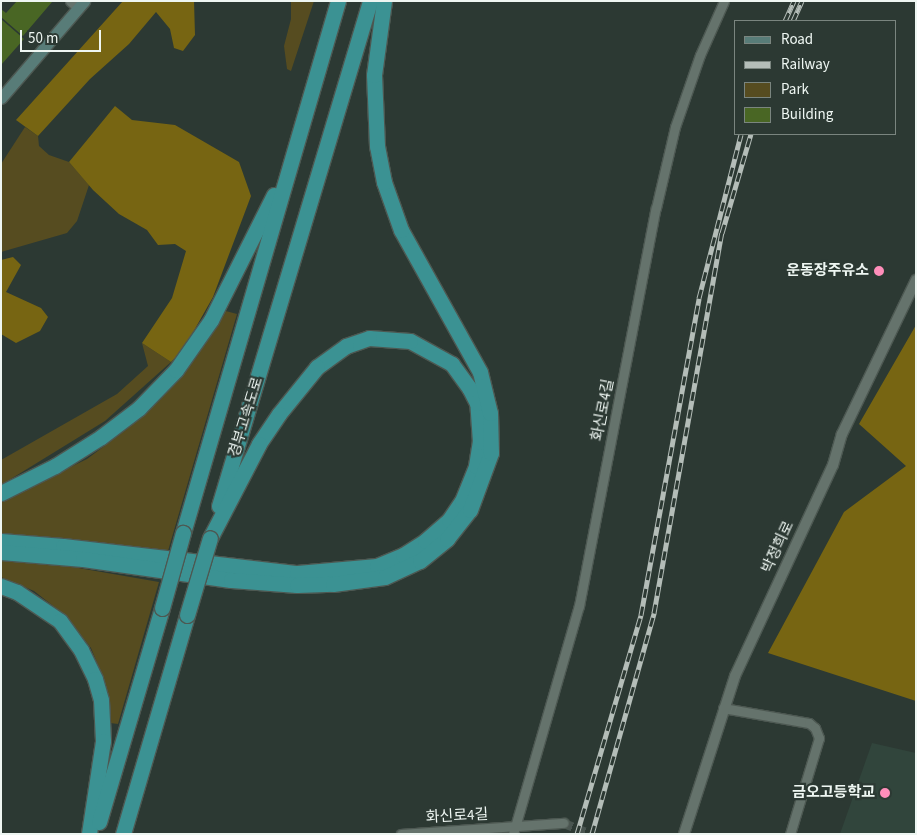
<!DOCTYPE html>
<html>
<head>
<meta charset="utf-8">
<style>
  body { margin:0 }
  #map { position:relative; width:917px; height:835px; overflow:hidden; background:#2c3933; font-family:"Source Sans 3","Noto Sans KR",sans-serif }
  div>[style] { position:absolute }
  .built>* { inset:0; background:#31453c }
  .green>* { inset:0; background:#564c20 }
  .forest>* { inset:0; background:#776512 }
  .building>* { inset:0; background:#496624 }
  .minor-tunnel>* { height:9px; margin-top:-4.5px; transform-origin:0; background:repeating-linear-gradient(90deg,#495550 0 9px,transparent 0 13.5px) }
  .roads { filter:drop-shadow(1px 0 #4d5852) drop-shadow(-1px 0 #4d5852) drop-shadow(0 1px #4d5852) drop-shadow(0 -1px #4d5852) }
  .minor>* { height:9px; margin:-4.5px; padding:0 4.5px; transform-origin:4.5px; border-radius:4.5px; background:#65736c }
  .tertiary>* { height:10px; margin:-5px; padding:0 5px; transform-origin:5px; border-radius:5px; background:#65736c }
  .secondary>* { height:11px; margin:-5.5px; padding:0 5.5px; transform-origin:5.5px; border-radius:5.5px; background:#587c78 }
  .motorway>* { height:15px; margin:-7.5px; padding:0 7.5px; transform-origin:7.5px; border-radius:7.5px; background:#3b9293 }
  .rail>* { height:5px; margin-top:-2.5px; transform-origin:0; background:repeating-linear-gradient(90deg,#2c3933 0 9px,#b4bdb8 0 18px); box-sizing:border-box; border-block:1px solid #b4bdb8 }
  .bridges { filter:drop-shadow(1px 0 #4d5852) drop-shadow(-1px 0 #4d5852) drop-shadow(0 1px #4d5852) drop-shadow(0 -1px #4d5852) }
  .motorway-bridge>* { height:15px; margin:-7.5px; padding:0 7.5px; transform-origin:7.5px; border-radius:7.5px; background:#3b9293 }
  .dots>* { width:14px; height:14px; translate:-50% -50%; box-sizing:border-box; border:2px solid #2c3933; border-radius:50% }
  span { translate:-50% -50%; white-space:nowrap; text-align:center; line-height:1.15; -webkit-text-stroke:4.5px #2c3933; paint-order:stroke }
  .poi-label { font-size:15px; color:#eef6f2; font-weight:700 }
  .right { translate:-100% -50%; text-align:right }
  .street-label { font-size:15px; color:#eef6f2 }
  .frame { position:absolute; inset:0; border:2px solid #eef6f2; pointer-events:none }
  .legend { position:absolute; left:734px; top:20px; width:162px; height:115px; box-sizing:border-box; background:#2c3933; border:1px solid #7a857f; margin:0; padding:6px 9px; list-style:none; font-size:15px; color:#eef6f2 }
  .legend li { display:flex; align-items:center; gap:10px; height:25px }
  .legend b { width:25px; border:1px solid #7a857f }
  .scale { position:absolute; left:20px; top:30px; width:81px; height:22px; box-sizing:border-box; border:2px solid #eef6f2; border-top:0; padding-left:6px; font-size:15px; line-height:18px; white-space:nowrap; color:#eef6f2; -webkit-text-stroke:4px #2c3933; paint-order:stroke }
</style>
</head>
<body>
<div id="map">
  <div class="built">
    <i style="clip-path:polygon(872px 743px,916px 753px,916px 834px,840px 834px)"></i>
  </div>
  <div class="green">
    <i style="clip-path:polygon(291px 1px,314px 1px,291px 71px,287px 69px,284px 46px,291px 19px)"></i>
    <i style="clip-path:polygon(25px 127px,38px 136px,39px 146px,49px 155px,69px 162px,89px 185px,77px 221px,67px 233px,1px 252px,1px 164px)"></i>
    <i style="clip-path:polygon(222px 310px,237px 314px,168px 551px,1px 533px,1px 501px,87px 459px,127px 429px,161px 399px,196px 358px)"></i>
    <i style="clip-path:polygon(142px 343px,171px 362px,105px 421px,1px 485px,1px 460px,117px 394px,148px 366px)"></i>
    <i style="clip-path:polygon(1px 560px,67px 566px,159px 582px,118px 724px,110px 723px,106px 685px,91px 648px,66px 616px,34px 591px,1px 577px)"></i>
  </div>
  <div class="forest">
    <i style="clip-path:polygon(123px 1px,194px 1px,195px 35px,183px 51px,174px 48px,170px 29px,156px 12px,129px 44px,90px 79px,38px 136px,16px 120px)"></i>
    <i style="clip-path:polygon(115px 106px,132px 120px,175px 125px,239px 162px,251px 196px,213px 297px,183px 350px,171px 362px,142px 343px,172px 298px,186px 251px,175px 244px,158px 245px,147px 230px,119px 214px,93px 190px,69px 162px)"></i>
    <i style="clip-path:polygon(13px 257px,21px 265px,6px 292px,41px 308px,48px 317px,40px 331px,16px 343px,1px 334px,1px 260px)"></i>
    <i style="clip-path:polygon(916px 325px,916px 701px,768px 653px,844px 512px,906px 466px,859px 424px)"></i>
  </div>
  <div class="building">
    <i style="clip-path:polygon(17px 1px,51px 1px,52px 2px,23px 36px,1px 17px,1px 9px,6px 13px)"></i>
    <i style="clip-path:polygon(1px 19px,24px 39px,1px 65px)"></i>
  </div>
  <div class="minor-tunnel">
    <i style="left:564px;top:823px;width:29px;rotate:22deg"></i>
  </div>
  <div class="roads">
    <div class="minor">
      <i style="left:70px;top:1px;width:11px;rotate:41deg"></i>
      <i style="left:723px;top:708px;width:87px;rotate:9.9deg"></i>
      <i style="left:809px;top:723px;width:8px;rotate:40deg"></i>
      <i style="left:815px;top:728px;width:11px;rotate:68deg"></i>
      <i style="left:819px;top:738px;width:100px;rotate:106.8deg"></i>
      <i style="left:401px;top:834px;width:163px;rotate:-3.9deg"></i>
      <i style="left:513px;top:834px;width:237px;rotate:-73.9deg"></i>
      <i style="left:579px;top:606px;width:405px;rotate:-79.1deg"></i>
      <i style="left:656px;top:208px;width:83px;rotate:-76.8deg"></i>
      <i style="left:675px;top:127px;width:76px;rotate:-70.9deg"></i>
      <i style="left:700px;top:55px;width:59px;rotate:-66deg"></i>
    </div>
    <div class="tertiary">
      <i style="left:684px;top:834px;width:166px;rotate:-72.1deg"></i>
      <i style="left:735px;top:676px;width:233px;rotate:-65.1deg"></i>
      <i style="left:833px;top:465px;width:32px;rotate:-74deg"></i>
      <i style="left:842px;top:434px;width:171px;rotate:-64.3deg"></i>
    </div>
    <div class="secondary">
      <i style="left:1px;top:98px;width:128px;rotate:-49.4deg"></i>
    </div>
    <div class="motorway">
      <i style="left:1px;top:493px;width:60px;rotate:-26.6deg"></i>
      <i style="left:55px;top:466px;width:54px;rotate:-32.2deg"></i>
      <i style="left:101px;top:437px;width:48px;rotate:-37.3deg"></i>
      <i style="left:139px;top:408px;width:53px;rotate:-45.8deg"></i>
      <i style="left:176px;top:370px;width:61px;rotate:-55deg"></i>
      <i style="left:211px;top:320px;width:140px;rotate:-63.3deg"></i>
      <i style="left:219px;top:506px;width:527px;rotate:-73.35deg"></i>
      <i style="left:183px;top:533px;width:554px;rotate:-73.76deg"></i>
      <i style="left:1px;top:541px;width:62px;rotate:4.6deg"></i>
      <i style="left:63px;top:546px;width:236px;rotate:6.6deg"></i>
      <i style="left:297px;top:573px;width:80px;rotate:-5deg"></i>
      <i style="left:377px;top:566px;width:28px;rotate:-23deg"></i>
      <i style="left:403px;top:555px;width:26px;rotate:-32deg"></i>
      <i style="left:425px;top:541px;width:32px;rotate:-41deg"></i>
      <i style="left:449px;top:520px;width:23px;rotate:-56deg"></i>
      <i style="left:462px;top:501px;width:38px;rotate:-68deg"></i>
      <i style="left:476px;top:466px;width:24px;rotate:-81deg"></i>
      <i style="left:480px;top:442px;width:39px;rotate:-94deg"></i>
      <i style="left:477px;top:403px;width:16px;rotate:-117deg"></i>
      <i style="left:470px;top:389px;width:31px;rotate:-126deg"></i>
      <i style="left:452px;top:364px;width:48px;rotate:-151.3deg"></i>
      <i style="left:410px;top:341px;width:41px;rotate:-175.8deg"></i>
      <i style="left:369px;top:338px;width:24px;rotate:161deg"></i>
      <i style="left:346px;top:346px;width:36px;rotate:144deg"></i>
      <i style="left:317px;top:367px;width:60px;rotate:129deg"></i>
      <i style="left:279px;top:414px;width:36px;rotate:124deg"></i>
      <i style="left:259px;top:444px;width:106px;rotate:117.5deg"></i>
      <i style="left:1px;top:552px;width:82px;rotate:4.9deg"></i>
      <i style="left:83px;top:559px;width:149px;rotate:8.1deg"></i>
      <i style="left:231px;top:580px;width:66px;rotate:4.3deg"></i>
      <i style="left:297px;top:585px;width:36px;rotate:-2deg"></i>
      <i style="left:333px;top:584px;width:52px;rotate:-7.7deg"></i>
      <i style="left:385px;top:577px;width:38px;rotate:-25deg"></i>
      <i style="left:420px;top:561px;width:35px;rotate:-39deg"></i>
      <i style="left:447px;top:539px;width:37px;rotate:-52deg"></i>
      <i style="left:470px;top:510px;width:61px;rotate:-69.8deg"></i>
      <i style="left:491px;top:453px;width:40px;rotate:-91.4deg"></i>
      <i style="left:490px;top:413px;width:42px;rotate:-103.7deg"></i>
      <i style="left:480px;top:372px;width:162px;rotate:-119.1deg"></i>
      <i style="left:401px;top:230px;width:51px;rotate:-109.5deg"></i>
      <i style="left:384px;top:182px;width:37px;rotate:-101deg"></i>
      <i style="left:377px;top:146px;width:71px;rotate:-92.4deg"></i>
      <i style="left:374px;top:75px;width:75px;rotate:-82.3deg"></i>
      <i style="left:1px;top:586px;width:17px;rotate:21deg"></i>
      <i style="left:17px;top:592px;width:52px;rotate:34deg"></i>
      <i style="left:60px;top:621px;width:36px;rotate:54deg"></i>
      <i style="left:81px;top:650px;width:32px;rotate:64deg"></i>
      <i style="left:95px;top:679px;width:22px;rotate:74deg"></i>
      <i style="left:101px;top:700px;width:41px;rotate:87.2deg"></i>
      <i style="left:103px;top:741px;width:94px;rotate:98.6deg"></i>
      <i style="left:99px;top:822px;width:223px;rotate:-73.6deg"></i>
      <i style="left:123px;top:834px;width:228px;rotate:-73.7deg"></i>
    </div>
  </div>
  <div class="rail">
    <i style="left:785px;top:21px;width:22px;rotate:-66deg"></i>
    <i style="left:793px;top:21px;width:22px;rotate:-66deg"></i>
    <i style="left:577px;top:834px;width:228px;rotate:-73.7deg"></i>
    <i style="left:641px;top:615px;width:322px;rotate:-79.6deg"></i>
    <i style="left:699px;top:298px;width:169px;rotate:-75.6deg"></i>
    <i style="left:592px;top:834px;width:230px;rotate:-74.3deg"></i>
    <i style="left:654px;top:613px;width:386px;rotate:-79.9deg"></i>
    <i style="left:722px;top:233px;width:103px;rotate:-73.7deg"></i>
  </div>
  <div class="bridges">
    <div class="motorway-bridge">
      <i style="left:162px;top:608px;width:78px;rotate:-74.4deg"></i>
      <i style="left:187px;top:615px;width:80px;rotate:-73.4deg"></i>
    </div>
  </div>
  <div class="dots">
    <i style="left:879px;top:271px;background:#ff8eba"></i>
    <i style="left:885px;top:793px;background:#ff8eba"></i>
  </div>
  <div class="poi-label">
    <span class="right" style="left:869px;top:271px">운동장주유소</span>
    <span class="right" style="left:875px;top:793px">금오고등학교</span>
  </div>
  <div class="street-label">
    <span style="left:603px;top:410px;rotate:-79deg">화신로4길</span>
    <span style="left:246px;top:417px;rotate:-73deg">경부고속도로</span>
    <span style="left:778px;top:547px;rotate:-65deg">박정희로</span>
    <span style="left:457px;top:816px;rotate:-3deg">화신로4길</span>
  </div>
  <div class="frame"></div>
  <ul class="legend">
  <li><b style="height:6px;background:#587c78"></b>Road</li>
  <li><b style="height:6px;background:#b4bdb8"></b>Railway</li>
  <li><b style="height:14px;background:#564c20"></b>Park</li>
  <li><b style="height:14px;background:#496624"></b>Building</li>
  </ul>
  <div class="scale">50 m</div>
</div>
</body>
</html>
